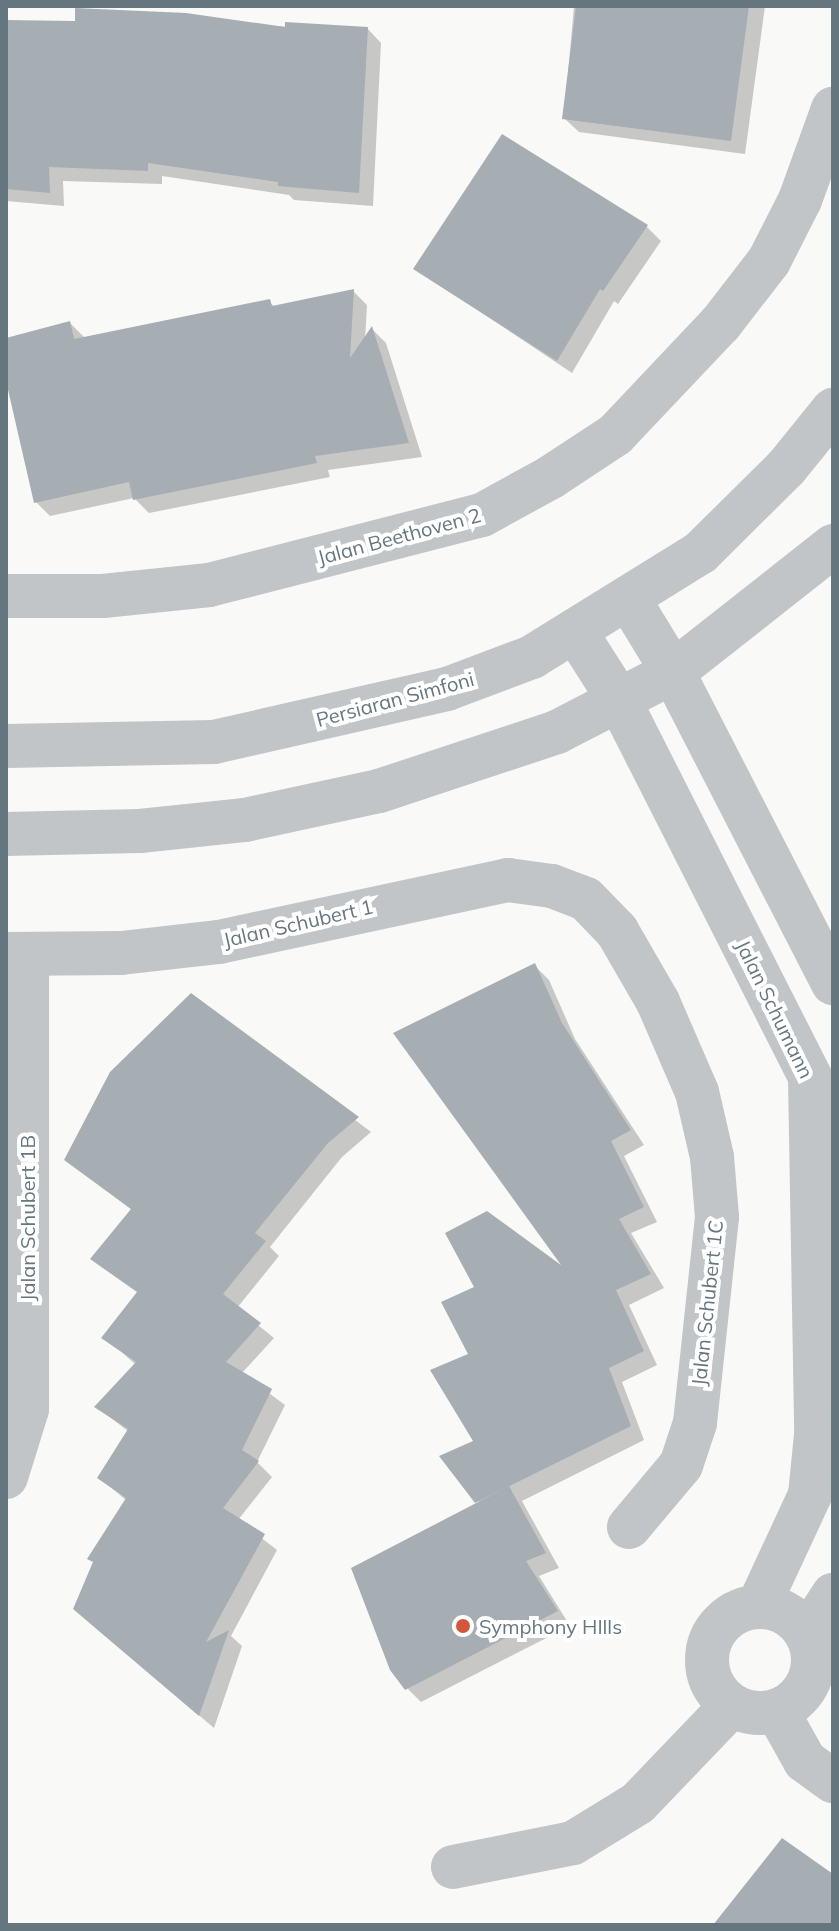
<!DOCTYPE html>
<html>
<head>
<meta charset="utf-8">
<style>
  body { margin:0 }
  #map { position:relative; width:839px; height:1931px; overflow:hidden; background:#f9f9f7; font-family:Mulish,sans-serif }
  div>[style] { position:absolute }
  .shadow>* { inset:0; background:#0003 }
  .building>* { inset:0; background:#a6aeb3 }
  .minor>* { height:44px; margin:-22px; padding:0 22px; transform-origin:22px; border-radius:22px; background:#c1c5c8 }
  .minor>.ring { margin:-22px; padding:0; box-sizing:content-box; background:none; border:44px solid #c1c5c8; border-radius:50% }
  .tertiary>* { height:44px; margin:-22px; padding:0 22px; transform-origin:22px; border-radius:22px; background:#c1c5c8 }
  .dots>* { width:22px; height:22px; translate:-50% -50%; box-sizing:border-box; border:4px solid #fff; border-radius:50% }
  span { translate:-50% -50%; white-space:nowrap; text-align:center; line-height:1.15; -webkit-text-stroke:8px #fff; paint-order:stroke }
  .street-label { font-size:20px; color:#66767f }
  .poi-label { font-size:20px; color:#66767f }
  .left { translate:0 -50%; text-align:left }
  .frame { position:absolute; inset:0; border:8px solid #66767f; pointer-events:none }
</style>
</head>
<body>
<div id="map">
  <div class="shadow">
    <i style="clip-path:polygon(574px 6px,765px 6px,745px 154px,579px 132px,564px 118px)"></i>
    <i style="clip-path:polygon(6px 22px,367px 28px,381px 43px,373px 206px,294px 200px,289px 195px,162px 176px,162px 184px,63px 181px,64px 206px,6px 201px)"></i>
    <i style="clip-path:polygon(647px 227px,661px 241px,618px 304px,614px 301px,572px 373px,415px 268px)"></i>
    <i style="clip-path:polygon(353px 291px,367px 305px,365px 340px,372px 329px,386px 343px,422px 457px,328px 470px,330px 477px,149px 513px,134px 498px,50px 516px,36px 502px,6px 372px,6px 340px,70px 323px,85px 338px,269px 302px,275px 307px)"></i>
    <i style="clip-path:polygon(535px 966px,549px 980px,575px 1039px,644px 1145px,624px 1156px,657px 1222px,631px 1233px,664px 1288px,629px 1305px,657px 1365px,622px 1382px,644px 1440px,522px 1501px,559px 1568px,539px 1576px,570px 1626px,421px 1702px,407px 1688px,479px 1504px,470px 1355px,567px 1273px)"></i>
    <i style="clip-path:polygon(191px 996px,371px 1132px,342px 1157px,270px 1247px,279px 1256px,237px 1308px,274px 1338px,242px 1373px,285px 1405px,257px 1462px,272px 1477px,238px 1520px,277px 1550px,231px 1636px,242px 1646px,214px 1728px,90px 1623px,127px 1501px,100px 1478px,129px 1432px,97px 1407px,136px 1365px,112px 1343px,176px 1243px,66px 1160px)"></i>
  </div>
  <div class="building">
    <i style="clip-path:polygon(576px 6px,749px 6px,731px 141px,562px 119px)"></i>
    <i style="clip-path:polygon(75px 8px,186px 13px,285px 27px,285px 22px,368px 27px,359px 193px,278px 186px,278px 182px,148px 163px,148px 171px,49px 167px,50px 193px,6px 189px,6px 20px,75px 21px)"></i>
    <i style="clip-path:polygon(502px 134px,648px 225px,603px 291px,600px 289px,557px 361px,413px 269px)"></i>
    <i style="clip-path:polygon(354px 289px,350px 358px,372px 326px,409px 443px,315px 456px,317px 463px,133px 500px,129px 482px,34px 503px,6px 381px,6px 338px,70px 321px,74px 339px,270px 299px,272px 306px)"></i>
    <i style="clip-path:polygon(535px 963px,562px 1023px,631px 1130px,611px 1141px,644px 1207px,619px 1219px,651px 1274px,616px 1290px,644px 1351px,609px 1368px,631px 1426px,475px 1503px,439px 1456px,473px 1441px,430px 1370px,468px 1354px,441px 1302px,474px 1287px,445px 1233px,487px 1211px,561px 1265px,393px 1033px)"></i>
    <i style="clip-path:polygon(191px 993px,359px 1117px,328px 1143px,255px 1233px,266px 1241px,223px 1294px,261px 1323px,226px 1362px,272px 1389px,242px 1450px,259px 1461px,223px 1508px,265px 1534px,206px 1642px,229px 1630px,199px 1716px,73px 1609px,93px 1562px,87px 1559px,126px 1498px,97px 1478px,128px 1429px,94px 1407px,136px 1362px,101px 1338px,137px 1292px,90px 1259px,131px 1209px,64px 1160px,110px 1072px)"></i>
    <i style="clip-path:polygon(509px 1486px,546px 1553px,526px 1561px,558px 1611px,405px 1690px,390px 1670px,351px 1568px)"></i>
    <i style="clip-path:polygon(782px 1838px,833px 1874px,833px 1925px,713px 1925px)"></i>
  </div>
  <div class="minor">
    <i style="left:6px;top:596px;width:97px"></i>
    <i style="left:103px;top:596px;width:107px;rotate:-5.9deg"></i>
    <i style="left:209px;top:585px;width:282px;rotate:-14.4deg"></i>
    <i style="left:482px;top:515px;width:79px;rotate:-28.8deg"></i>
    <i style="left:551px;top:477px;width:77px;rotate:-33.3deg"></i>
    <i style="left:615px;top:435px;width:154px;rotate:-46.6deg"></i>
    <i style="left:721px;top:323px;width:78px;rotate:-52.3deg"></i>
    <i style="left:769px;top:261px;width:68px;rotate:-63.1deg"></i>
    <i style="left:800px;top:200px;width:97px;rotate:-70.1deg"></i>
    <i style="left:628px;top:598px;width:87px;rotate:58.7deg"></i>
    <i style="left:673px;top:672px;width:350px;rotate:62.8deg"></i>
    <i style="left:575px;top:631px;width:82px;rotate:57.5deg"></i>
    <i style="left:619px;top:700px;width:423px;rotate:63.1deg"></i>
    <i style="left:810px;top:1077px;width:358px;rotate:89deg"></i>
    <i style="left:816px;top:1435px;width:60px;rotate:95.7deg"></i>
    <i style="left:810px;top:1495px;width:123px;rotate:114.9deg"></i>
    <i style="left:6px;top:954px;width:115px;rotate:-0.5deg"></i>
    <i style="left:121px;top:953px;width:99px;rotate:-6.4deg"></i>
    <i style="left:219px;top:942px;width:296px;rotate:-12.1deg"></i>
    <i style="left:508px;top:880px;width:44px;rotate:7.8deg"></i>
    <i style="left:552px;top:886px;width:36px;rotate:21deg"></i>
    <i style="left:586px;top:899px;width:45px;rotate:45.9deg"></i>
    <i style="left:617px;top:931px;width:82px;rotate:60deg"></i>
    <i style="left:658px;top:1002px;width:98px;rotate:66.6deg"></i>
    <i style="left:697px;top:1092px;width:67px;rotate:77deg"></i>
    <i style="left:712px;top:1157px;width:60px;rotate:85.2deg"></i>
    <i style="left:717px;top:1217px;width:207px;rotate:96.1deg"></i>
    <i style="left:695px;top:1423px;width:44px;rotate:108.4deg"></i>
    <i style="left:681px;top:1465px;width:81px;rotate:130deg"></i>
    <i style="left:6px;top:1477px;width:71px;rotate:-72.8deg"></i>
    <i style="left:27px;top:1409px;width:454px;rotate:-90deg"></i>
    <i class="ring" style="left:707px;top:1607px;width:62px;height:62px"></i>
    <i style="left:807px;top:1635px;width:48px;rotate:-57deg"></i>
    <i style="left:777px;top:1711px;width:57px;rotate:60.8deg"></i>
    <i style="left:805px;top:1761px;width:34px;rotate:36deg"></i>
    <i style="left:453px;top:1867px;width:122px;rotate:-11.3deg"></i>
    <i style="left:573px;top:1843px;width:76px;rotate:-31.6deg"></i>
    <i style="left:638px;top:1803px;width:134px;rotate:-46.2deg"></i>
  </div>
  <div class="tertiary">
    <i style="left:6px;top:746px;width:208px;rotate:-1.1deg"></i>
    <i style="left:214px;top:742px;width:239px;rotate:-12.8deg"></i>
    <i style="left:447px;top:689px;width:91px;rotate:-20.6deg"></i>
    <i style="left:532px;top:657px;width:198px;rotate:-31.8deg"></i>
    <i style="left:700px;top:553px;width:121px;rotate:-44.7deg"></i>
    <i style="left:786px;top:468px;width:75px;rotate:-51deg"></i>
    <i style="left:6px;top:834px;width:134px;rotate:-1.3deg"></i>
    <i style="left:140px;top:831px;width:106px;rotate:-6deg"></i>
    <i style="left:245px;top:820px;width:137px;rotate:-12.2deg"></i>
    <i style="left:379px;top:791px;width:188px;rotate:-18.3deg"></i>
    <i style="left:557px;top:732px;width:131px;rotate:-27.3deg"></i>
    <i style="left:673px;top:672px;width:204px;rotate:-38.2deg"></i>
  </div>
  <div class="dots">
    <i style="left:463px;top:1626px;background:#d2573e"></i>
  </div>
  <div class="street-label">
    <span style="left:399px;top:536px;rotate:-15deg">Jalan Beethoven 2</span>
    <span style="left:395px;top:699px;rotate:-15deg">Persiaran Simfoni</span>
    <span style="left:298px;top:923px;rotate:-13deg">Jalan Schubert 1</span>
    <span style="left:775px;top:1009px;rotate:64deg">Jalan Schumann</span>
    <span style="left:27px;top:1218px;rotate:-90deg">Jalan Schubert 1B</span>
    <span style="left:707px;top:1303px;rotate:-84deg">Jalan Schubert 1C</span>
  </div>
  <div class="poi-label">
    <span class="left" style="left:479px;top:1626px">Symphony HIlls</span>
  </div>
  <div class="frame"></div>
</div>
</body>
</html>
